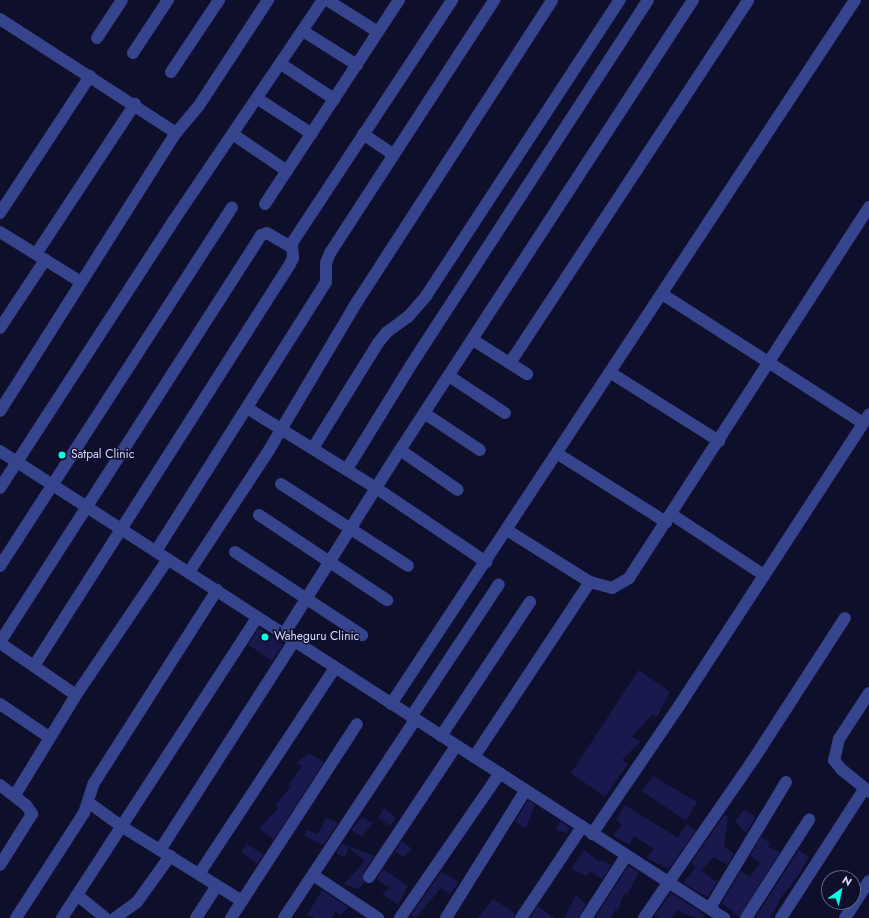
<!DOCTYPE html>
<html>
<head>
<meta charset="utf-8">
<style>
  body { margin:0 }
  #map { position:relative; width:869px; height:918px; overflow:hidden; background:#0e0f2b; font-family:Jost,sans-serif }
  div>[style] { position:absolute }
  .building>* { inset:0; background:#19194d; transform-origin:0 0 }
  .minor>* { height:12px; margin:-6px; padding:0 6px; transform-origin:6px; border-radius:6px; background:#36448d }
  .dots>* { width:11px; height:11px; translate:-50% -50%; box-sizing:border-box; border:2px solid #0e0f2b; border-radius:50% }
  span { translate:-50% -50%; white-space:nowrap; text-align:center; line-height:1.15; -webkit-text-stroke:3px #0e0f2b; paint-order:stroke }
  .poi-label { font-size:12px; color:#d8dbff }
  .left { translate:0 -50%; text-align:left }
  .north { position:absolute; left:821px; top:870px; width:40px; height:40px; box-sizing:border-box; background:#0e0f2b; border:1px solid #5f6180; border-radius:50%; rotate:33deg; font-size:11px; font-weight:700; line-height:16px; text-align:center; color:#d8dbff }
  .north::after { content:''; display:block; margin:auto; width:14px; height:18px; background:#04ffe6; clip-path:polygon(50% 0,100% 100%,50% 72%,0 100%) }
</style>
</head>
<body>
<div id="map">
  <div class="building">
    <i style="left:259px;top:628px;width:29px;height:20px;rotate:34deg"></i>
    <i style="clip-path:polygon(639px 670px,670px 692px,657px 717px,652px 715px,632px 736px,640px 742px,622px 760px,628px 764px,605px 797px,571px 773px)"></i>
    <i style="clip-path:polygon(309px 753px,324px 762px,274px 839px,259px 829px,278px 808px,275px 806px,291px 786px,288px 785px,302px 766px,296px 763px)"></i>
    <i style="clip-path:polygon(653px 776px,697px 802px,686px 821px,642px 791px)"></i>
    <i style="clip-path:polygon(528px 800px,535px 805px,526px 828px,515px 822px)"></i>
    <i style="clip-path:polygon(625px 805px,678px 838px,686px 824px,696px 830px,669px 869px,646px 858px,654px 849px,634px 836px,629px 845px,613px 835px,622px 825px,616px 819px)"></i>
    <i style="clip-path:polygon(384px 808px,396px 818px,390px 826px,378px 818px)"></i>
    <i style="clip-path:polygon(744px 810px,756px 817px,746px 833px,735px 821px)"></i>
    <i style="clip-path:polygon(725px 814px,728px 817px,724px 846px,734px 854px,727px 865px,714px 857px,701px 870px,691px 863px)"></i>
    <i style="clip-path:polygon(362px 817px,373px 823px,362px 837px,351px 830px)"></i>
    <i style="clip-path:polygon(326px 818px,338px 823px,323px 845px,304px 836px,306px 830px,318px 834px)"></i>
    <i style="clip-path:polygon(560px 821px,570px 828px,567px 833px,556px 830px)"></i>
    <i style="clip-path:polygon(761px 837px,770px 843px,768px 847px,780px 852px,739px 917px,722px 903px,741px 871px,750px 877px,760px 863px,750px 856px)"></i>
    <i style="clip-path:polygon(402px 841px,412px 849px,403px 857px,395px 851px)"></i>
    <i style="clip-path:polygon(247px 844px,263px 854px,257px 864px,241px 852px)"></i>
    <i style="clip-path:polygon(342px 844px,349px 846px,345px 857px,336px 853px)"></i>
    <i style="clip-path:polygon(351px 847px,374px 856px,363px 873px,364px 883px,358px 889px,344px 884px,365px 861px,350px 849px)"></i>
    <i style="clip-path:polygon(584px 850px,600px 862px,601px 860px,611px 865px,602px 879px,590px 871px,587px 876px,571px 869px)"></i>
    <i style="clip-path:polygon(799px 850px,809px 857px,798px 876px,782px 896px,770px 918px,755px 918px)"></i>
    <i style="clip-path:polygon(628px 866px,639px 872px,627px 895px,624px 893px,618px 910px,616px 909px,611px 918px,595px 918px)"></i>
    <i style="clip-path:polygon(696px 867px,717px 882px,708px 897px,683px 883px)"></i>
    <i style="clip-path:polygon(383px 869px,408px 886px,398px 905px,382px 894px,389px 888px,377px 879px)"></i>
    <i style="clip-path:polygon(441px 872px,459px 882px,450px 894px,441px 888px,416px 918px,411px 915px)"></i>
    <i style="clip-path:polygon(322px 890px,348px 907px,341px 915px,335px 912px,332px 918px,314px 918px,307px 915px)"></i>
    <i style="clip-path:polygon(671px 893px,705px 915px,702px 918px,695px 918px,677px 910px,672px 918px,660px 918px,655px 915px)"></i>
    <i style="clip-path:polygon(576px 895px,586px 904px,579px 918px,564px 918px)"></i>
    <i style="clip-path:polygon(493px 899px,515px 913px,514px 918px,478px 918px)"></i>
    <i style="clip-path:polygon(538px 906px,554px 918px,530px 918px)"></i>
  </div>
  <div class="minor">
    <i style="left:327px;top:0;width:60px;rotate:32.1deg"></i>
    <i style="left:0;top:19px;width:210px;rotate:32.9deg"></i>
    <i style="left:303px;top:31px;width:64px;rotate:32.2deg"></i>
    <i style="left:97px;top:38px;width:45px;rotate:-56.7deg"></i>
    <i style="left:133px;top:53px;width:64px;rotate:-56.6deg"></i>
    <i style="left:281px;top:64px;width:64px;rotate:33.4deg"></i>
    <i style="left:171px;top:72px;width:87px;rotate:-56.3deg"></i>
    <i style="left:258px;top:99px;width:64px;rotate:32.9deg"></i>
    <i style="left:363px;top:134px;width:37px;rotate:34deg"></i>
    <i style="left:234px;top:135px;width:64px;rotate:34.2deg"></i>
    <i style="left:265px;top:204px;width:244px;rotate:-56.7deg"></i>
    <i style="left:0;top:213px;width:164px;rotate:-56.7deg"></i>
    <i style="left:0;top:232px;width:95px;rotate:31.7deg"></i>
    <i style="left:36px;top:254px;width:180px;rotate:-56.6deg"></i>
    <i style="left:662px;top:294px;width:239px;rotate:32.7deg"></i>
    <i style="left:0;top:328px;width:82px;rotate:-56.5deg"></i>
    <i style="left:473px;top:340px;width:64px;rotate:32.2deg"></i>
    <i style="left:510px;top:363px;width:434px;rotate:-56.7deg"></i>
    <i style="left:611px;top:373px;width:128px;rotate:32.2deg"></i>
    <i style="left:449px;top:376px;width:67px;rotate:33.5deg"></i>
    <i style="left:247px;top:408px;width:152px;rotate:31.8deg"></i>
    <i style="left:376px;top:488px;width:133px;rotate:33.9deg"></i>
    <i style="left:0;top:411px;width:329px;rotate:-57.7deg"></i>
    <i style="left:176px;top:133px;width:34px;rotate:-50deg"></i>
    <i style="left:198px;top:107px;width:128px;rotate:-56.8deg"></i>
    <i style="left:424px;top:413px;width:67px;rotate:33.5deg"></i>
    <i style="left:313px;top:448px;width:123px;rotate:-58.2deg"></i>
    <i style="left:378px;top:343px;width:14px;rotate:-51deg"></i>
    <i style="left:387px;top:332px;width:26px;rotate:-36deg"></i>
    <i style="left:408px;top:317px;width:28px;rotate:-49deg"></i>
    <i style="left:426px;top:296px;width:354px;rotate:-56.8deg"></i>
    <i style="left:400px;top:450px;width:70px;rotate:34.6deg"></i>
    <i style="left:0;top:451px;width:862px;rotate:32.82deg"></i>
    <i style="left:558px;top:454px;width:128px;rotate:32.2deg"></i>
    <i style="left:347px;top:469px;width:122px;rotate:-58.4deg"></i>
    <i style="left:411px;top:365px;width:435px;rotate:-57deg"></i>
    <i style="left:281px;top:484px;width:151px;rotate:32.8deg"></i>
    <i style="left:0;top:488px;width:320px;rotate:-57deg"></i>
    <i style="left:174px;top:220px;width:266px;rotate:-55.9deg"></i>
    <i style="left:671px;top:514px;width:111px;rotate:33.3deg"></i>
    <i style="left:259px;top:515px;width:154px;rotate:33.6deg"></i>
    <i style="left:507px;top:530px;width:98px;rotate:32.1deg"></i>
    <i style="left:590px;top:582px;width:23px;rotate:15deg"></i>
    <i style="left:612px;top:588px;width:20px;rotate:-30deg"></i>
    <i style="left:629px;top:578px;width:442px;rotate:-57.1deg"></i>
    <i style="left:156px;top:551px;width:318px;rotate:-57.7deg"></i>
    <i style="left:326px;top:282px;width:19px;rotate:-90deg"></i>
    <i style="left:326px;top:263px;width:11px;rotate:-68deg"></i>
    <i style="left:330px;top:253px;width:302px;rotate:-57deg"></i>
    <i style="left:235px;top:552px;width:152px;rotate:33.2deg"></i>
    <i style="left:0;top:566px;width:427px;rotate:-57.1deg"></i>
    <i style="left:189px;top:572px;width:146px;rotate:-56.7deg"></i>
    <i style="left:269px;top:450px;width:172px;rotate:-59.3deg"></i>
    <i style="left:357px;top:302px;width:359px;rotate:-57.1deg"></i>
    <i style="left:284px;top:634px;width:218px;rotate:-57.8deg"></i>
    <i style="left:400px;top:450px;width:537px;rotate:-56.93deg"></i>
    <i style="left:0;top:642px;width:483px;rotate:-57.3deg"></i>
    <i style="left:261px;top:235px;width:6px;rotate:-18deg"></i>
    <i style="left:267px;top:233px;width:28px;rotate:30deg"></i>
    <i style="left:0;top:643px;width:92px;rotate:34.4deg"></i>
    <i style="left:34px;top:666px;width:477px;rotate:-57.5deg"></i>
    <i style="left:290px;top:264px;width:7px;rotate:-63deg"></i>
    <i style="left:293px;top:258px;width:15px;rotate:-94deg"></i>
    <i style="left:292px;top:243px;width:291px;rotate:-56.6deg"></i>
    <i style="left:869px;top:693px;width:55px;rotate:123.1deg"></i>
    <i style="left:839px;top:739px;width:22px;rotate:103deg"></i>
    <i style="left:834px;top:760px;width:11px;rotate:52deg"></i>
    <i style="left:841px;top:769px;width:36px;rotate:39deg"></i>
    <i style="left:0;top:704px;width:59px;rotate:34deg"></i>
    <i style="left:391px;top:704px;width:843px;rotate:-56.61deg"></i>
    <i style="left:411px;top:717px;width:159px;rotate:-56.5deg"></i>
    <i style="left:441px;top:736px;width:161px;rotate:-56.4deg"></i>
    <i style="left:474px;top:757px;width:210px;rotate:-56.5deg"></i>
    <i style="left:0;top:785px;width:33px;rotate:38deg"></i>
    <i style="left:26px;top:805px;width:11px;rotate:56deg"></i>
    <i style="left:32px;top:814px;width:60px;rotate:122.1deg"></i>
    <i style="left:15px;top:795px;width:117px;rotate:-58.6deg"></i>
    <i style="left:76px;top:695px;width:164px;rotate:-55.9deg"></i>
    <i style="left:88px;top:802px;width:41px;rotate:36deg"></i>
    <i style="left:121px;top:826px;width:142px;rotate:31.8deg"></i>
    <i style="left:592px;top:834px;width:155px;rotate:-55.8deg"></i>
    <i style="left:679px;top:706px;width:348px;rotate:-56.9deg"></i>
    <i style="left:160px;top:850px;width:248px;rotate:-57.3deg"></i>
    <i style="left:199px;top:874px;width:247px;rotate:-56.6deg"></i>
    <i style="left:313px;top:875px;width:78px;rotate:33.5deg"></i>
    <i style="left:369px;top:877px;width:157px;rotate:-56.4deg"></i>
    <i style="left:77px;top:895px;width:36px;rotate:39deg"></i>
    <i style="left:710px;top:908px;width:147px;rotate:-58.9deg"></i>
    <i style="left:16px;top:918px;width:125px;rotate:-57.1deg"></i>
    <i style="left:84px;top:813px;width:32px;rotate:-72deg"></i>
    <i style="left:94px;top:783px;width:229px;rotate:-57.5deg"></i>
    <i style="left:62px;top:918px;width:358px;rotate:-57deg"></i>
    <i style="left:115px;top:918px;width:27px;rotate:-36deg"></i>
    <i style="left:137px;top:902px;width:57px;rotate:-54.3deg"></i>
    <i style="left:196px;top:918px;width:38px;rotate:-57deg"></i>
    <i style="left:231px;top:918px;width:231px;rotate:-57deg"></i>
    <i style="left:284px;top:918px;width:237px;rotate:-56.5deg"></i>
    <i style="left:400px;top:918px;width:176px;rotate:-55.4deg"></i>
    <i style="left:446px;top:918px;width:150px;rotate:-58.1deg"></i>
    <i style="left:521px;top:918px;width:110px;rotate:-56.2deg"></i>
    <i style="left:586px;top:918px;width:74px;rotate:-57.2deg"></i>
    <i style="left:644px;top:918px;width:192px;rotate:-55.4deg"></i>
    <i style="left:753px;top:760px;width:169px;rotate:-57.1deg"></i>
    <i style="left:746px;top:918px;width:117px;rotate:-57.3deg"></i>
    <i style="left:781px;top:918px;width:153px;rotate:-57.2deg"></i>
    <i style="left:845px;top:918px;width:44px;rotate:-57deg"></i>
  </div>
  <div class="dots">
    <i style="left:62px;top:455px;background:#04ffe6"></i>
    <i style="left:265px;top:637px;background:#04ffe6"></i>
  </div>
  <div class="poi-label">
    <span class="left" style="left:71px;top:455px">Satpal Clinic</span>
    <span class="left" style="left:274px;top:637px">Waheguru Clinic</span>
  </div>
  <div class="north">N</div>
</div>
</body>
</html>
